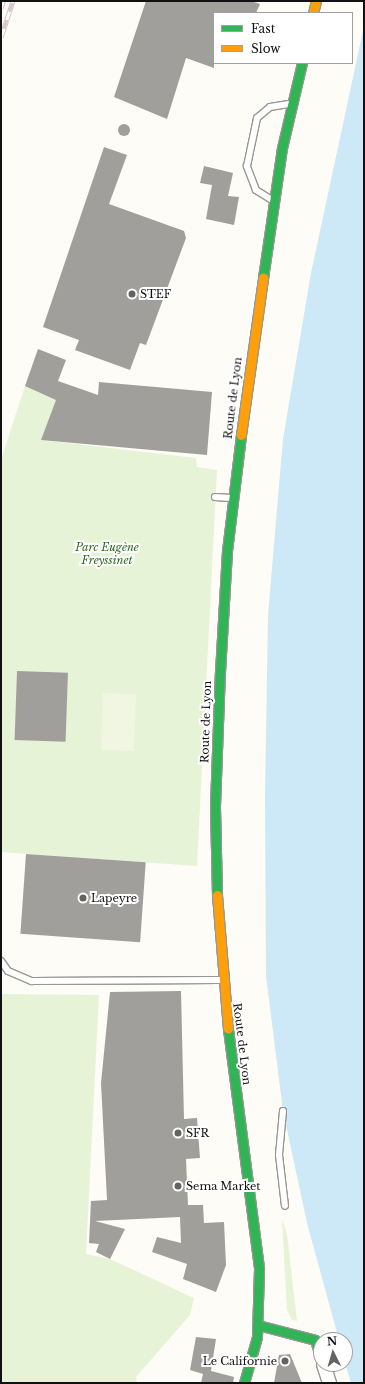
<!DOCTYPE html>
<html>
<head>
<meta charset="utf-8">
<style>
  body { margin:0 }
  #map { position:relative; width:365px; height:1384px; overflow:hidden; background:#fdfcf7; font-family:"Libre Baskerville",serif }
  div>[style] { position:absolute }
  .green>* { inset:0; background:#e7f3d7 }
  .pitch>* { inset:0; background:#f0f6e1; transform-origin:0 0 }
  .water>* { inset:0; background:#cde8f7 }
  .building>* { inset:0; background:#a19f9c; transform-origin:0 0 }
  .round { border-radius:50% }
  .roads { filter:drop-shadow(1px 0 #979795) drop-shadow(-1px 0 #979795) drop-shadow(0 1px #979795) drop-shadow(0 -1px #979795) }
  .lane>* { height:6px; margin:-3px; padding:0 3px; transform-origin:3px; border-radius:3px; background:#fffffe }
  .street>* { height:13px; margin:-6.5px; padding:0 6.5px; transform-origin:6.5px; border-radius:6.5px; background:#fffffe }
  .fast>* { height:9px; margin:-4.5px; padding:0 4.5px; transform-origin:4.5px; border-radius:4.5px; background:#30b455 }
  .slow>* { height:9px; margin:-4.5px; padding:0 4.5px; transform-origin:4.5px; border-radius:4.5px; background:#ff9f0a }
  .rail>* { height:4.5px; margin-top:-2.25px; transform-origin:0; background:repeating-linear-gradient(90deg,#fff 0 9px,#d9c6c7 0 18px); box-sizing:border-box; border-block:1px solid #d9c6c7 }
  .dots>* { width:11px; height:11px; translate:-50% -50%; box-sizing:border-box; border:2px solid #fff; border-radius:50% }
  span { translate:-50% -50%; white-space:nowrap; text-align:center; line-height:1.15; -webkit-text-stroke:4px #fff; paint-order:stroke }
  .poi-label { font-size:11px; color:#111 }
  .left { translate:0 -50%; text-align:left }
  .right { translate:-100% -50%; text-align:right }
  .street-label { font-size:11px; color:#111 }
  .park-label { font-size:11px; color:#2f6b1f; font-style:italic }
  .frame { position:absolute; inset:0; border:2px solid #111; pointer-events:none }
  .legend { position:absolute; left:213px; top:12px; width:140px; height:52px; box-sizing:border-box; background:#fff; border:1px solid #a0a0a0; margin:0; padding:5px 7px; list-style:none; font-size:12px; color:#111 }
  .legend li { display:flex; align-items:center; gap:8px; height:20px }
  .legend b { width:20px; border:1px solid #a0a0a0 }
  .north { position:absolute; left:313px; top:1332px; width:40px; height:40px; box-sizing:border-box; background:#fff; border:1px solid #a0a0a0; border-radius:50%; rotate:355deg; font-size:11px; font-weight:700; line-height:16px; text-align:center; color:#111 }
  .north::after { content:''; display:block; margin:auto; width:14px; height:18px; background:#646362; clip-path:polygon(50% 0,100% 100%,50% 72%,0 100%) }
</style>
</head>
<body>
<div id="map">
  <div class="green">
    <i style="clip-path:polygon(25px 386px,57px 399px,42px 440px,196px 458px,197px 467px,217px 470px,197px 866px,1px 852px,1px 460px)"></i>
    <i style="clip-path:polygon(1px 994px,99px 995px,86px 1254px,110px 1259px,194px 1298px,190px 1315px,136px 1377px,137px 1383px,1px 1383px)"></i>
    <i style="clip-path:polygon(282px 1220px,287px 1234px,297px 1321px,292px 1320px,287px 1310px)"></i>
  </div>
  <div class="pitch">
    <i style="left:103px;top:693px;width:33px;height:57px;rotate:2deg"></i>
  </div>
  <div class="water">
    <i style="clip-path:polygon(364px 26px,364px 1383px,351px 1383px,345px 1363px,345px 1340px,339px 1340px,307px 1223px,283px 1111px,266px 976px,265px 796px,268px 615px,283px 439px,311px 273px)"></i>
  </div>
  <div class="building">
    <i style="clip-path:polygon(146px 1px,251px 1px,260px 4px,256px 13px,214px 13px,214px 68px,186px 58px,167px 119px,114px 97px)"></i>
    <i class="round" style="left:118px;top:124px;width:12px;height:12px"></i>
    <i style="clip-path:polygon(104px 147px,127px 155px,109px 204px,184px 231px,186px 238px,146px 345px,140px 343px,130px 370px,75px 350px,79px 340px,43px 327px)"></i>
    <i style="clip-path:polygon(204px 166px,233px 173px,228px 196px,239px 197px,234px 225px,206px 219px,212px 185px,200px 183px)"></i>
    <i style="clip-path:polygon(38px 349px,66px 360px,58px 381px,98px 395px,99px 382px,212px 392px,207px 455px,41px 440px,56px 400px,25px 386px)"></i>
    <i style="left:17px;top:671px;width:51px;height:69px;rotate:2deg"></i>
    <i style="left:26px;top:854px;width:120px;height:80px;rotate:4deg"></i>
    <i style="clip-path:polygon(181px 991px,184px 1119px,197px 1118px,200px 1158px,186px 1159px,188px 1205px,203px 1205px,204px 1223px,224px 1222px,226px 1265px,216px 1292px,183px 1279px,187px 1264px,152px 1252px,157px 1237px,181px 1243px,180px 1217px,95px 1221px,125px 1229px,110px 1259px,96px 1252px,99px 1244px,89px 1243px,91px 1201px,107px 1200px,101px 1083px,110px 992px)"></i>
    <i style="clip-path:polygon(196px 1337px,216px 1339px,211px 1371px,234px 1377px,233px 1383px,201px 1383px,203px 1374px,190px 1370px)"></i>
    <i style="clip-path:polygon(290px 1354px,302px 1383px,274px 1383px,279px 1355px)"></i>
  </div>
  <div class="roads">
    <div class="lane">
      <i style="left:272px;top:200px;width:19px;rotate:-148deg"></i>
      <i style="left:256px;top:190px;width:26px;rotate:-111deg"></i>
      <i style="left:247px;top:166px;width:49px;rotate:-78.2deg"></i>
      <i style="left:257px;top:118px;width:17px;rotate:-40deg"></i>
      <i style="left:270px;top:107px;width:19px;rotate:-9deg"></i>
      <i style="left:215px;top:497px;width:16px;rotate:4deg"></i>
      <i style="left:1px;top:961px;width:12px;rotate:55deg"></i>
      <i style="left:8px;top:971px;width:26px;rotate:23deg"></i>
      <i style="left:32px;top:981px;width:187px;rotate:-0.3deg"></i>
      <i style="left:283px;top:1111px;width:44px;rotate:95.2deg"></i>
      <i style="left:279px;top:1155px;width:51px;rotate:83.3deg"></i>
    </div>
    <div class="street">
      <i style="left:323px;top:1364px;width:20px;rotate:72deg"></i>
    </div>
    <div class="fast">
      <i style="left:263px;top:278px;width:131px;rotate:-81.7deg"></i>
      <i style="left:282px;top:148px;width:87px;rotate:-76.8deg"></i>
      <i style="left:217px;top:895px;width:89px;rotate:-91.3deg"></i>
      <i style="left:215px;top:806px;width:134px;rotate:-87.9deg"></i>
      <i style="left:220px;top:672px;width:121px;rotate:-86.7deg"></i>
      <i style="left:227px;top:551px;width:117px;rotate:-83.1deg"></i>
      <i style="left:228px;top:1029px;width:242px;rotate:82.6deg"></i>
      <i style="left:259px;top:1269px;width:68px;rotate:91.7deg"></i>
      <i style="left:257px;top:1337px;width:48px;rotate:105.8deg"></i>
      <i style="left:258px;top:1325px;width:59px;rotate:14.7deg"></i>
      <i style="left:315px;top:1340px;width:20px;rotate:72deg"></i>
    </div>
    <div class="slow">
      <i style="left:313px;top:13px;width:12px;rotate:-76deg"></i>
      <i style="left:241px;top:435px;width:159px;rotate:-82deg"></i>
      <i style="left:217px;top:895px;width:134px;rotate:85.3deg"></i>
    </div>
  </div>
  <div class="rail">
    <i style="left:1px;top:8px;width:7px;rotate:-74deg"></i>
    <i style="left:1px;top:37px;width:38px;rotate:-72deg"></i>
  </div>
  <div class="dots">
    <i style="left:132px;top:294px;background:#646362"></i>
    <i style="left:83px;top:898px;background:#646362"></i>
    <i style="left:178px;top:1133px;background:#646362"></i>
    <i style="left:178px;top:1186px;background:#646362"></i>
    <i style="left:285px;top:1361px;background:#646362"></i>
  </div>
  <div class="poi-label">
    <span class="left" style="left:140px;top:294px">STEF</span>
    <span class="left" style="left:91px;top:898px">Lapeyre</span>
    <span class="left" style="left:186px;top:1133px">SFR</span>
    <span class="left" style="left:186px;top:1186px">Sema Market</span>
    <span class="right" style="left:277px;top:1361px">Le Californie</span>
  </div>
  <div class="street-label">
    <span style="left:233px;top:398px;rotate:-83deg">Route de Lyon</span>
    <span style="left:206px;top:722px;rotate:-88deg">Route de Lyon</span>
    <span style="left:242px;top:1044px;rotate:83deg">Route de Lyon</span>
  </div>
  <div class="park-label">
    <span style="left:107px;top:554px">Parc Eugène<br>Freyssinet</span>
  </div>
  <div class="frame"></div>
  <ul class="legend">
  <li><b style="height:5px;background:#30b455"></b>Fast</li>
  <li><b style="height:5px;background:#ff9f0a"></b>Slow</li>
  </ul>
  <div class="north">N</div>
</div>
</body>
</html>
